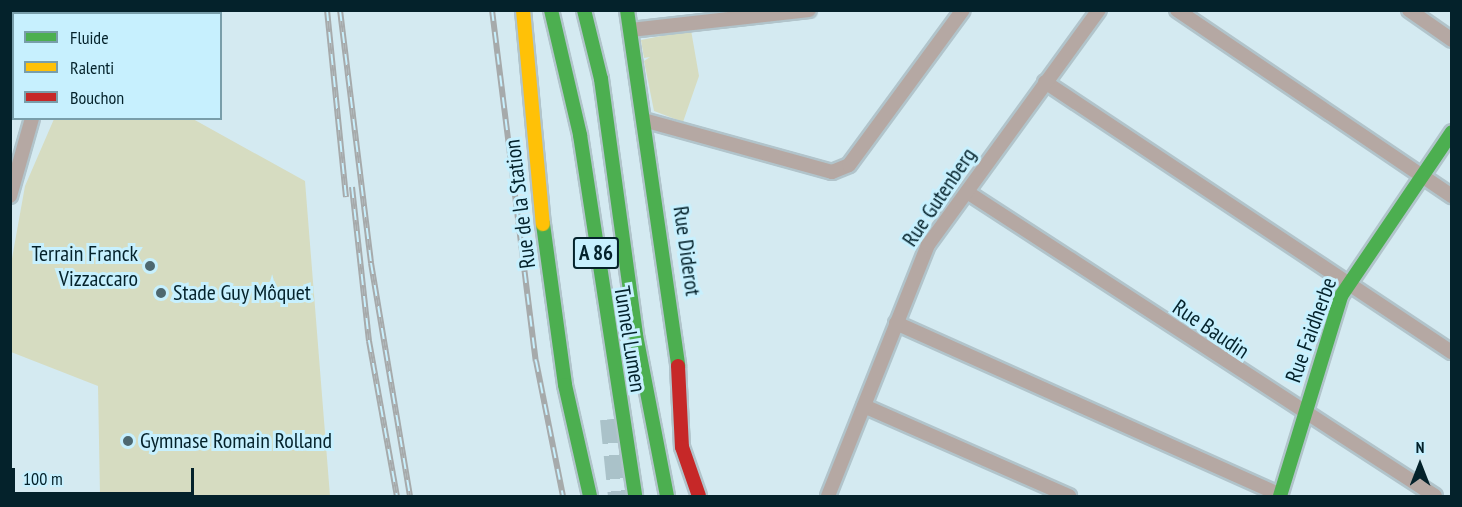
<!DOCTYPE html>
<html>
<head>
<meta charset="utf-8">
<style>
  body { margin:0 }
  #map { position:relative; width:1462px; height:507px; overflow:hidden; background:#d4eaf1; font-family:"PT Sans Narrow",sans-serif }
  div>[style] { position:absolute }
  .green>* { inset:0; background:#d6dcc1 }
  .highway-tunnel>* { height:24px; margin-top:-12px; transform-origin:0; background:repeating-linear-gradient(90deg,#aac2c9 0 24px,transparent 0 36px) }
  .roads { filter:drop-shadow(2px 0 #b1c4cb) drop-shadow(-2px 0 #b1c4cb) drop-shadow(0 2px #b1c4cb) drop-shadow(0 -2px #b1c4cb) }
  .street>* { height:14px; margin:-7px; padding:0 7px; transform-origin:7px; border-radius:7px; background:#b5a8a3 }
  .fast>* { height:14px; margin:-7px; padding:0 7px; transform-origin:7px; border-radius:7px; background:#4caf50 }
  .slow>* { height:14px; margin:-7px; padding:0 7px; transform-origin:7px; border-radius:7px; background:#ffc107 }
  .jam>* { height:14px; margin:-7px; padding:0 7px; transform-origin:7px; border-radius:7px; background:#c62828 }
  .rail>* { height:6px; margin-top:-3px; transform-origin:0; background:repeating-linear-gradient(90deg,#c7f0fe 0 11px,#a6aaab 0 22px); box-sizing:border-box; border-block:2px solid #a6aaab }
  .dots>* { width:16px; height:16px; translate:-50% -50%; box-sizing:border-box; border:3px solid #c7f0fe; border-radius:50% }
  span { translate:-50% -50%; white-space:nowrap; text-align:center; line-height:1.15; -webkit-text-stroke:6px #c7f0fe; paint-order:stroke }
  .shield-label span { padding:2px 4px; background:#c7f0fe; border:2px solid; border-radius:4px; -webkit-text-stroke-width:0 }
  .shield-label { font-size:21px; color:#04222b; font-weight:700 }
  .street-label { font-size:22px; color:#04222b }
  .poi-label { font-size:22px; color:#04222b }
  .right { translate:-100% -50%; text-align:right }
  .left { translate:0 -50%; text-align:left }
  .frame { position:absolute; inset:0; border:12px solid #04222b; pointer-events:none }
  .legend { position:absolute; left:12px; top:12px; width:210px; height:108px; box-sizing:border-box; background:#c7f0fe; border:2px solid #799eaa; margin:0; padding:8px 10px; list-style:none; font-size:18px; color:#04222b }
  .legend li { display:flex; align-items:center; gap:12px; height:30px }
  .legend b { width:30px; border:2px solid #799eaa }
  .north { position:absolute; left:1390px; top:435px; width:60px; height:60px; -webkit-text-stroke:4px #c7f0fe; paint-order:stroke; rotate:0deg; font-size:16px; font-weight:700; line-height:24px; text-align:center; color:#04222b }
  .north::after { content:''; display:block; margin:auto; width:21px; height:27px; background:#04222b; clip-path:polygon(50% 0,100% 100%,50% 72%,0 100%) }
  .scale { position:absolute; left:12px; top:468px; width:182px; height:27px; box-sizing:border-box; border:3px solid #04222b; border-top:0; padding-left:8px; font-size:18px; line-height:21px; white-space:nowrap; color:#04222b; -webkit-text-stroke:4px #c7f0fe; paint-order:stroke }
</style>
</head>
<body>
<div id="map">
  <div class="green">
    <i style="clip-path:polygon(691px 30px,699px 76px,683px 122px,654px 111px,644px 61px,650px 57px,644px 58px,641px 40px)"></i>
    <i style="clip-path:polygon(54px 119px,193px 119px,305px 181px,330px 496px,100px 496px,98px 386px,11px 352px,11px 264px,25px 186px)"></i>
  </div>
  <div class="highway-tunnel">
    <i style="left:612px;top:419px;width:77px;rotate:84.1deg"></i>
  </div>
  <div class="roads">
    <div class="street">
      <i style="left:1177px;top:10px;width:332px;rotate:34.1deg"></i>
      <i style="left:1409px;top:10px;width:52px;rotate:34.9deg"></i>
      <i style="left:10px;top:21px;width:4px;rotate:27deg"></i>
      <i style="left:631px;top:30px;width:179px;rotate:-6.4deg"></i>
      <i style="left:1045px;top:82px;width:488px;rotate:33.6deg"></i>
      <i style="left:10px;top:107px;width:4px;rotate:14deg"></i>
      <i style="left:647px;top:121px;width:192px;rotate:15.4deg"></i>
      <i style="left:832px;top:172px;width:18px;rotate:-22deg"></i>
      <i style="left:849px;top:165px;width:192px;rotate:-53.7deg"></i>
      <i style="left:967px;top:192px;width:558px;rotate:33.01deg"></i>
      <i style="left:10px;top:196px;width:81px;rotate:-74.2deg"></i>
      <i style="left:896px;top:323px;width:421px;rotate:24.1deg"></i>
      <i style="left:864px;top:406px;width:224px;rotate:23.7deg"></i>
      <i style="left:828px;top:496px;width:270px;rotate:-68.3deg"></i>
      <i style="left:928px;top:245px;width:291px;rotate:-54deg"></i>
    </div>
    <div class="fast">
      <i style="left:551px;top:10px;width:128px;rotate:76.9deg"></i>
      <i style="left:580px;top:135px;width:365px;rotate:81.3deg"></i>
      <i style="left:584px;top:10px;width:71px;rotate:76.2deg"></i>
      <i style="left:601px;top:79px;width:258px;rotate:82.2deg"></i>
      <i style="left:636px;top:335px;width:164px;rotate:79.1deg"></i>
      <i style="left:627px;top:10px;width:360px;rotate:81.8deg"></i>
      <i style="left:543px;top:224px;width:162px;rotate:82.2deg"></i>
      <i style="left:565px;top:385px;width:114px;rotate:77.3deg"></i>
      <i style="left:1280px;top:496px;width:209px;rotate:-73deg"></i>
      <i style="left:1341px;top:296px;width:198px;rotate:-55.9deg"></i>
    </div>
    <div class="slow">
      <i style="left:523px;top:10px;width:215px;rotate:84.7deg"></i>
    </div>
    <div class="jam">
      <i style="left:678px;top:366px;width:81px;rotate:87.2deg"></i>
      <i style="left:682px;top:447px;width:52px;rotate:70.9deg"></i>
    </div>
  </div>
  <div class="rail">
    <i style="left:327px;top:10px;width:188px;rotate:84.2deg"></i>
    <i style="left:340px;top:10px;width:255px;rotate:83deg"></i>
    <i style="left:371px;top:263px;width:236px;rotate:80.5deg"></i>
    <i style="left:492px;top:10px;width:354px;rotate:82.9deg"></i>
    <i style="left:536px;top:361px;width:138px;rotate:78.7deg"></i>
    <i style="left:352px;top:187px;width:155px;rotate:83.7deg"></i>
    <i style="left:369px;top:341px;width:158px;rotate:79.8deg"></i>
  </div>
  <div class="dots">
    <i style="left:150px;top:266px;background:#4d6870"></i>
    <i style="left:161px;top:293px;background:#4d6870"></i>
    <i style="left:128px;top:441px;background:#4d6870"></i>
  </div>
  <div class="shield-label">
    <span style="left:596px;top:253px">A 86</span>
  </div>
  <div class="street-label">
    <span style="left:939px;top:197px;rotate:-56deg">Rue Gutenberg</span>
    <span style="left:520px;top:204px;rotate:-97deg">Rue de la Station</span>
    <span style="left:687px;top:251px;rotate:82deg">Rue Diderot</span>
    <span style="left:1211px;top:329px;rotate:34deg">Rue Baudin</span>
    <span style="left:1311px;top:330px;rotate:-70deg">Rue Faidherbe</span>
    <span style="left:630px;top:339px;rotate:81deg">Tunnel Lumen</span>
  </div>
  <div class="poi-label">
    <span class="right" style="left:138px;top:266px">Terrain Franck<br>Vizzaccaro</span>
    <span class="left" style="left:173px;top:293px">Stade Guy Môquet</span>
    <span class="left" style="left:140px;top:441px">Gymnase Romain Rolland</span>
  </div>
  <div class="frame"></div>
  <ul class="legend">
  <li><b style="height:8px;background:#4caf50"></b>Fluide</li>
  <li><b style="height:8px;background:#ffc107"></b>Ralenti</li>
  <li><b style="height:8px;background:#c62828"></b>Bouchon</li>
  </ul>
  <div class="north">N</div>
  <div class="scale">100 m</div>
</div>
</body>
</html>
